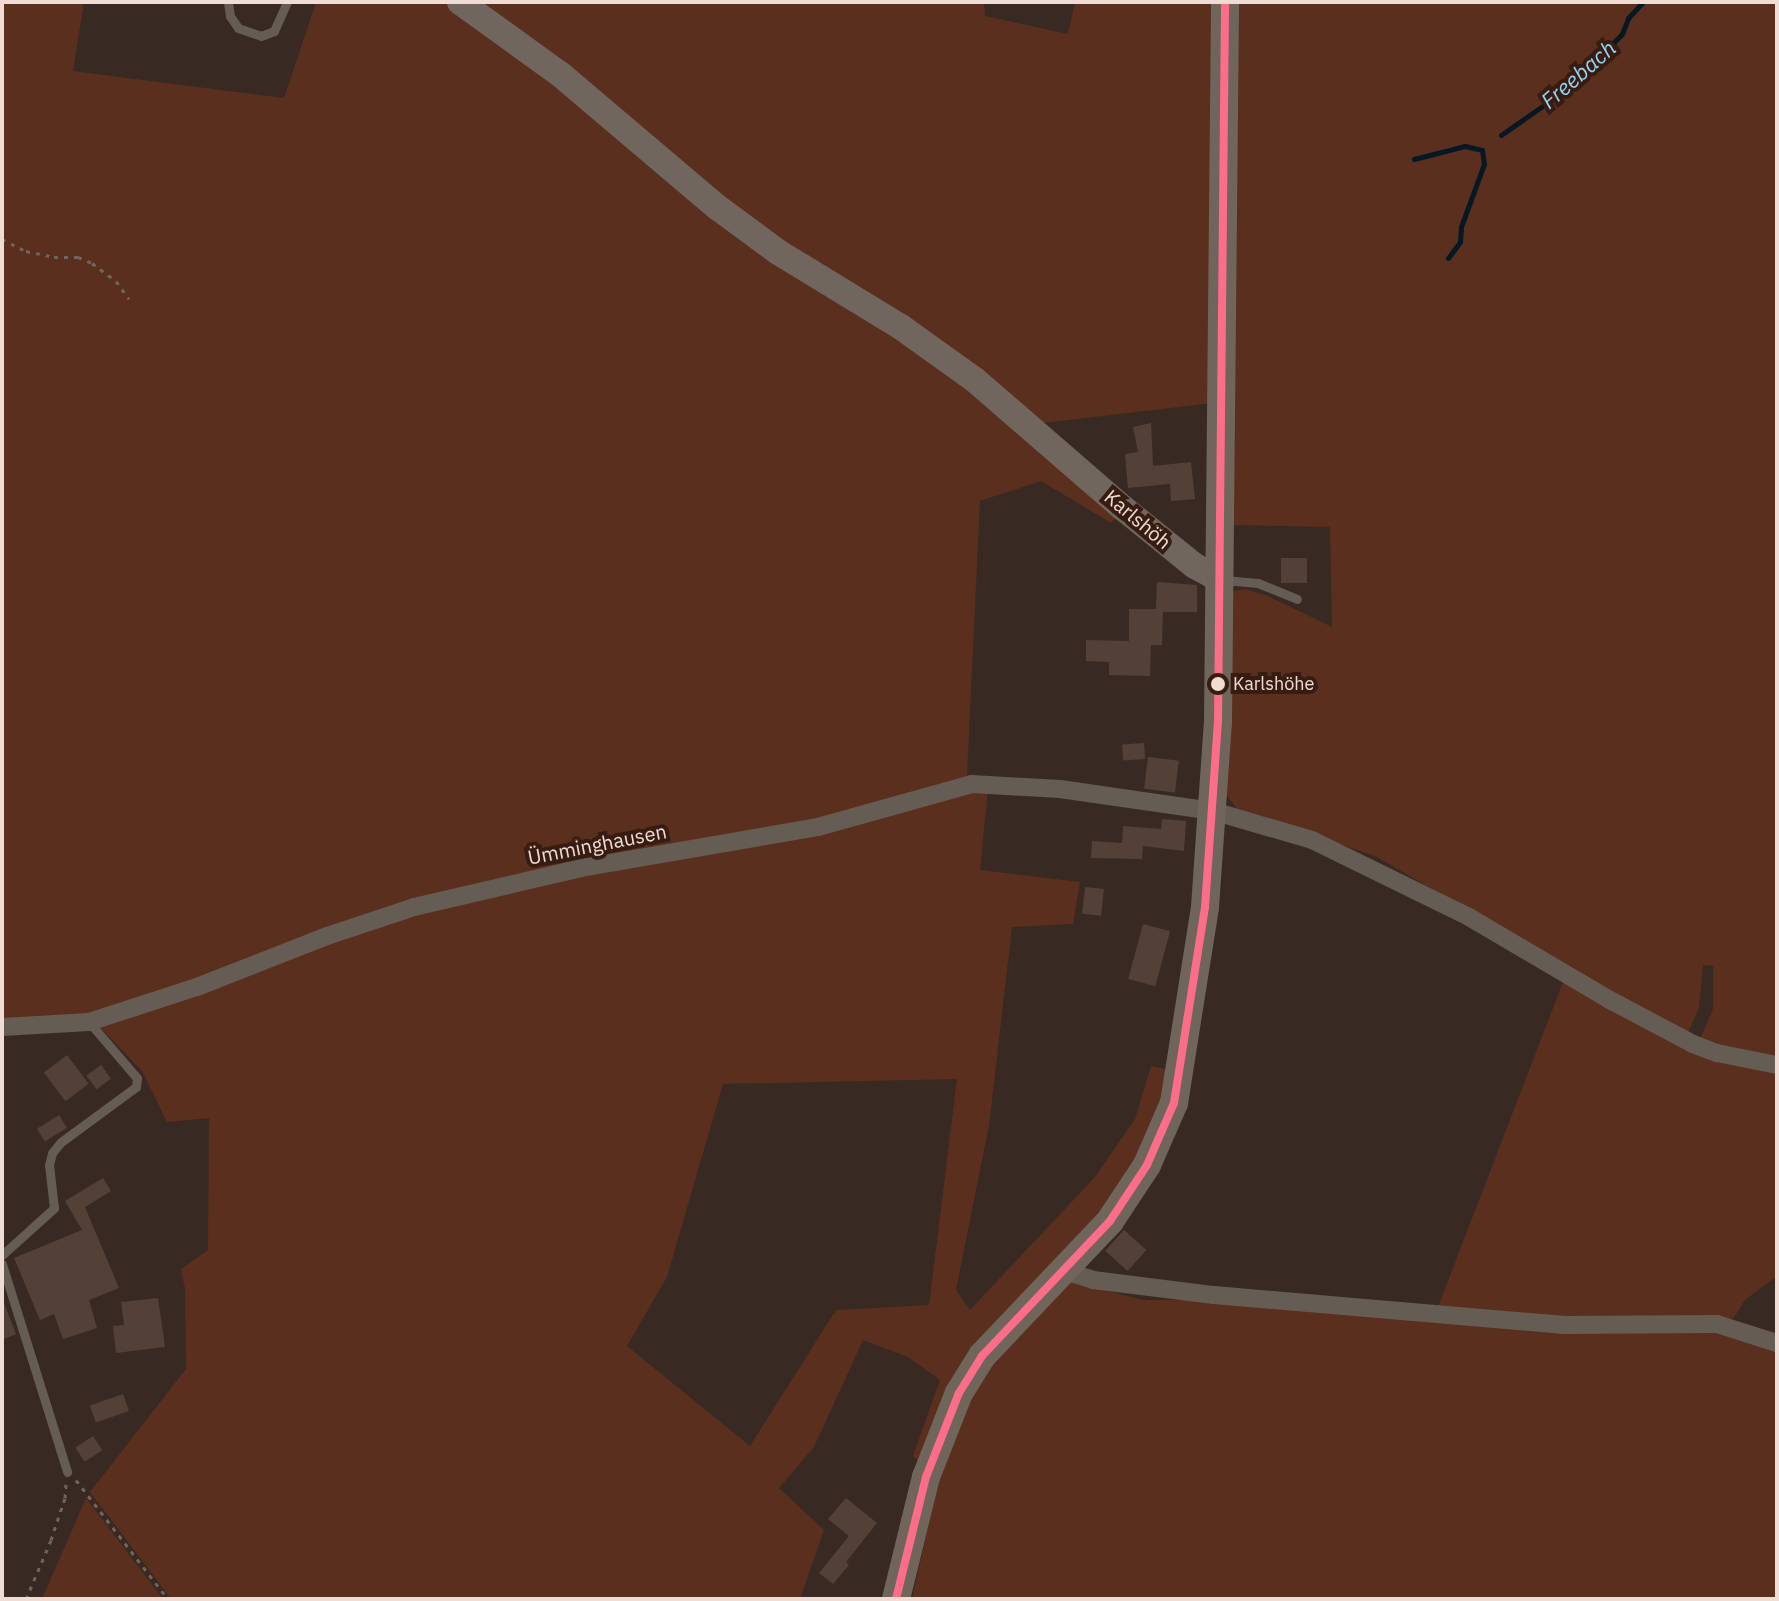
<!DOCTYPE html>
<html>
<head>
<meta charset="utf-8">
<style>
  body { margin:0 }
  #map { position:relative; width:1779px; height:1601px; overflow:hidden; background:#382a23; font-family:"IBM Plex Sans",sans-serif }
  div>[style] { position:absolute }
  .green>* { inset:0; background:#5a2f1d }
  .stream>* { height:5px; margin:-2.5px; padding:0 2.5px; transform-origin:2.5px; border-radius:2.5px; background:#051823 }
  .building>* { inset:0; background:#534138; transform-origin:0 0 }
  .path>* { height:3px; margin-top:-1.5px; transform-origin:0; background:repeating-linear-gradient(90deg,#6e655e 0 4px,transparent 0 10px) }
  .lane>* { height:9px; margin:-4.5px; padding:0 4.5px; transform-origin:4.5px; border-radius:4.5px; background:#655c54 }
  .street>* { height:18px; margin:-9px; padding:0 9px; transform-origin:9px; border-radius:9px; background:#655c54 }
  .secondary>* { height:26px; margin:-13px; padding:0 13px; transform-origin:13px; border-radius:13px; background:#71665e }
  .primary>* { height:28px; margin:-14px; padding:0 14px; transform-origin:14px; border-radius:14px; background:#70655a }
  .bus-1>* { height:8px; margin:-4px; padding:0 4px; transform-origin:4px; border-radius:4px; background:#fb6d88 }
  .dots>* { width:22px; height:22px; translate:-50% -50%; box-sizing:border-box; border:4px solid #371c11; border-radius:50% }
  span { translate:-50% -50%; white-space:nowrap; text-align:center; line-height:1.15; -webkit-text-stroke:8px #371c11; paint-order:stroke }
  .bus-label { font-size:18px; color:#efdcd4 }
  .left { translate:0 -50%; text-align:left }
  .street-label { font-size:20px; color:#efdcd4 }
  .water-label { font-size:22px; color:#96d2f4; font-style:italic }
  .frame { position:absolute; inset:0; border:4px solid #efdcd4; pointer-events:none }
</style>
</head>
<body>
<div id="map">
  <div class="green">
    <i style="clip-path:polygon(evenodd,2px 2px,84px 2px,73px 71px,284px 98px,316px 2px,458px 2px,901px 327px,1123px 508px,1111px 523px,1041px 481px,980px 501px,967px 775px,988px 789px,980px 870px,1080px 882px,1073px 924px,1012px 927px,989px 1126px,956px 1290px,970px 1310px,1095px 1177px,1135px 1119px,1151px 1066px,1174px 1071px,1150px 1144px,919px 1461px,913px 1456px,940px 1380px,908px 1357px,863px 1340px,814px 1447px,779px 1488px,824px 1530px,800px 1599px,171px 1599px,90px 1492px,186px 1369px,185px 1289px,181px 1269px,208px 1250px,209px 1118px,167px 1122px,142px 1071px,96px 1023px,2px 1027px,2px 2px,957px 1079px,929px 1305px,836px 1310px,750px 1446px,627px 1346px,667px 1277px,723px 1084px,957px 1079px)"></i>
    <i style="clip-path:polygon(472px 2px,984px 2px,985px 16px,1068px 34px,1075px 2px,1215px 2px,1212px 403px,1035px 424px,780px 249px)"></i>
    <i style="clip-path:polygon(1233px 2px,1777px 2px,1777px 1276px,1745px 1300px,1733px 1319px,1708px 1315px,1610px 1319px,1436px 1312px,1565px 977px,1699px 1041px,1713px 1009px,1713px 966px,1703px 965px,1699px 1008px,1687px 1035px,1375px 856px,1237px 809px,1226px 794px,1231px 592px,1245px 589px,1268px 596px,1332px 627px,1330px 527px,1230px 525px)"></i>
    <i style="clip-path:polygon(1073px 1282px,1143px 1300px,1214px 1300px,1697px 1326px,1777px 1345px,1777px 1599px,912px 1599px,941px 1469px,962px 1409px,986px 1367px,1062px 1284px)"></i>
    <i style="clip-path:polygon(86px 1498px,163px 1599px,42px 1599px)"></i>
  </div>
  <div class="stream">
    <i style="left:1501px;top:135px;width:82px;rotate:-35deg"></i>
    <i style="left:1568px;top:88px;width:76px;rotate:-45deg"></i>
    <i style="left:1622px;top:34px;width:17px;rotate:-69deg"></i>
    <i style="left:1628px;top:18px;width:22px;rotate:-47deg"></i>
    <i style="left:1414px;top:159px;width:53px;rotate:-14.3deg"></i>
    <i style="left:1465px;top:146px;width:17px;rotate:13deg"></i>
    <i style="left:1482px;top:150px;width:14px;rotate:82deg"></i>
    <i style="left:1484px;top:164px;width:67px;rotate:110.1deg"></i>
    <i style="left:1461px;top:227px;width:15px;rotate:94deg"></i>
    <i style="left:1460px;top:242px;width:20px;rotate:127deg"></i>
  </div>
  <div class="building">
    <i style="clip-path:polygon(1151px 423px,1153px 466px,1191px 462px,1195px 499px,1171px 501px,1170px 484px,1128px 488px,1125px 454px,1138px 452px,1133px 427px)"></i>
    <i style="left:1281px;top:558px;width:26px;height:25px"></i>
    <i style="clip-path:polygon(1157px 582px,1197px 585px,1197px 612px,1163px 612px,1162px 645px,1151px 645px,1150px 676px,1109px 675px,1109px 662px,1086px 661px,1086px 640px,1129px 641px,1129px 609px,1156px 609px)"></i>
    <i style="left:1144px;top:743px;width:16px;height:22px;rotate:86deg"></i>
    <i style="left:1148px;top:757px;width:31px;height:32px;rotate:7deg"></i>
    <i style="clip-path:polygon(1162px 819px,1186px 821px,1184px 851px,1143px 846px,1142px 859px,1091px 858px,1092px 841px,1122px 843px,1123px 826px,1161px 829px)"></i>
    <i style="left:1085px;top:887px;width:19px;height:27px;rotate:6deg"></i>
    <i style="left:1143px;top:924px;width:28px;height:57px;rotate:15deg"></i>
    <i style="left:67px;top:1055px;width:36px;height:29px;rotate:53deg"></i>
    <i style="left:101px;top:1065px;width:17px;height:18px;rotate:54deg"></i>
    <i style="left:59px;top:1115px;width:15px;height:26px;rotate:58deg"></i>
    <i style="clip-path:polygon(103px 1178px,111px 1191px,85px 1207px,119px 1288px,89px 1300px,97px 1328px,63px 1339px,54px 1314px,40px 1320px,14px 1258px,82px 1230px,65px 1201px)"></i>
    <i style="left:1124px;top:1230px;width:30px;height:28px;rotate:42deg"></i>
    <i style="clip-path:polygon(2px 1298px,16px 1334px,2px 1340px)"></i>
    <i style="clip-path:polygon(158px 1298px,165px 1347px,116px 1353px,113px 1326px,124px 1325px,121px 1302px)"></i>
    <i style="left:123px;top:1394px;width:18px;height:35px;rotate:71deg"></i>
    <i style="left:93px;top:1436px;width:17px;height:21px;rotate:57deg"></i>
    <i style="clip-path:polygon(846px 1498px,877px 1523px,846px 1562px,849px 1565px,833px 1584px,819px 1573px,849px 1536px,828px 1519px)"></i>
  </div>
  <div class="path">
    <i style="left:2px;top:239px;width:27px;rotate:27deg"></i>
    <i style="left:26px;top:251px;width:29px;rotate:12deg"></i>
    <i style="left:54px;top:257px;width:24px"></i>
    <i style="left:78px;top:257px;width:15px;rotate:23deg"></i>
    <i style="left:92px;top:263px;width:30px;rotate:37deg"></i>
    <i style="left:116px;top:281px;width:22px;rotate:54deg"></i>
    <i style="left:76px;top:1480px;width:150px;rotate:52.3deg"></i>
    <i style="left:26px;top:1599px;width:64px;rotate:-67deg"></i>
    <i style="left:51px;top:1540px;width:44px;rotate:-71.6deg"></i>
    <i style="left:65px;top:1498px;width:14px;rotate:-86deg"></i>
  </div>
  <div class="lane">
    <i style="left:228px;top:2px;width:14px;rotate:82deg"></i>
    <i style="left:230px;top:16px;width:14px;rotate:56deg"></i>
    <i style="left:238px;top:28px;width:24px;rotate:19deg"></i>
    <i style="left:261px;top:36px;width:14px;rotate:-21deg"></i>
    <i style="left:274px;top:31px;width:32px;rotate:-66deg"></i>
    <i style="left:1224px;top:580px;width:34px;rotate:5deg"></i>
    <i style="left:1258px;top:583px;width:42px;rotate:22.3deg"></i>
    <i style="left:2px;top:1255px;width:70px;rotate:-42.1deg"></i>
    <i style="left:54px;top:1208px;width:43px;rotate:-96.6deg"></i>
    <i style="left:49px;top:1165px;width:12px;rotate:-76deg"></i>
    <i style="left:52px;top:1153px;width:14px;rotate:-51deg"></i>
    <i style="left:61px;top:1142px;width:93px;rotate:-36.3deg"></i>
    <i style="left:136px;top:1087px;width:9px;rotate:-84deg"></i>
    <i style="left:137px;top:1078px;width:74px;rotate:-130.6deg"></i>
    <i style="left:2px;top:1264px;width:218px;rotate:72.6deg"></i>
  </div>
  <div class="street">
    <i style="left:2px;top:1027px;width:87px;rotate:-3.3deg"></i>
    <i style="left:89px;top:1022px;width:114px;rotate:-18deg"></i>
    <i style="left:197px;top:987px;width:140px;rotate:-21.4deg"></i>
    <i style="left:327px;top:936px;width:92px;rotate:-18.4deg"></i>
    <i style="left:414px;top:907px;width:171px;rotate:-13.1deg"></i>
    <i style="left:581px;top:868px;width:241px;rotate:-9.8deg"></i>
    <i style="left:818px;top:827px;width:160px;rotate:-15.6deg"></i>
    <i style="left:972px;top:784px;width:88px;rotate:3.3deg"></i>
    <i style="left:1060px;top:789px;width:155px;rotate:8.2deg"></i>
    <i style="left:1213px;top:811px;width:103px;rotate:16.3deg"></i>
    <i style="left:1312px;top:840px;width:175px;rotate:26.1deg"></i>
    <i style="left:1469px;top:917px;width:164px;rotate:30.5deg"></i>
    <i style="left:1610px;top:1000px;width:94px;rotate:27.9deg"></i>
    <i style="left:1693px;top:1044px;width:26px;rotate:21deg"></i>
    <i style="left:1717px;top:1053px;width:61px;rotate:11.3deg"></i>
    <i style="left:1061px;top:1270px;width:34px;rotate:17deg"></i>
    <i style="left:1093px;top:1280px;width:122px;rotate:7.1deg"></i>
    <i style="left:1214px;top:1295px;width:349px;rotate:4.9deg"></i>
    <i style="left:1562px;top:1325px;width:155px;rotate:-0.4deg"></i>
    <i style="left:1717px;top:1324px;width:63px;rotate:17.6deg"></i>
  </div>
  <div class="secondary">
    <i style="left:460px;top:2px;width:123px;rotate:35.8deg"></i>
    <i style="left:560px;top:74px;width:206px;rotate:40.3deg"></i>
    <i style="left:717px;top:207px;width:76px;rotate:36.4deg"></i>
    <i style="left:778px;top:252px;width:144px;rotate:31.4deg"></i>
    <i style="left:901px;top:327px;width:91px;rotate:35.6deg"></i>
    <i style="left:975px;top:380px;width:196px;rotate:40.9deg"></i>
    <i style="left:1123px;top:508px;width:92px;rotate:38.9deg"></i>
    <i style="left:1195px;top:566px;width:27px;rotate:28deg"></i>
  </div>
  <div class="primary">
    <i style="left:896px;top:1599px;width:126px;rotate:-76.2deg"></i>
    <i style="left:926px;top:1477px;width:90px;rotate:-68.6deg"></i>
    <i style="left:959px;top:1393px;width:44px;rotate:-58.1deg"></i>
    <i style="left:982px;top:1356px;width:186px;rotate:-46.5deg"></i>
    <i style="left:1110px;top:1221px;width:67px;rotate:-56.5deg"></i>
    <i style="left:1147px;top:1165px;width:68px;rotate:-66.5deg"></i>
    <i style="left:1174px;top:1103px;width:198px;rotate:-81deg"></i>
    <i style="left:1205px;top:907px;width:184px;rotate:-86deg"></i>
    <i style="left:1218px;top:723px;width:721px;rotate:-89.44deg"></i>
  </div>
  <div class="bus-1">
    <i style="left:896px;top:1599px;width:126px;rotate:-76.2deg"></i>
    <i style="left:926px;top:1477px;width:90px;rotate:-68.6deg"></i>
    <i style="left:959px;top:1393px;width:44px;rotate:-58.1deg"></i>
    <i style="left:982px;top:1356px;width:186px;rotate:-46.5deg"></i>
    <i style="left:1110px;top:1221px;width:67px;rotate:-56.5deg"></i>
    <i style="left:1147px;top:1165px;width:68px;rotate:-66.5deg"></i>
    <i style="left:1174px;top:1103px;width:198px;rotate:-81deg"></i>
    <i style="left:1205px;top:907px;width:184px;rotate:-86deg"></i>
    <i style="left:1218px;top:723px;width:721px;rotate:-89.44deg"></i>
  </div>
  <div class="dots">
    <i style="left:1218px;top:684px;background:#efdcd4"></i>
  </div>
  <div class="bus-label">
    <span class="left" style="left:1233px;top:684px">Karlshöhe</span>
  </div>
  <div class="street-label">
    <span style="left:1138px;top:519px;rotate:40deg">Karlshöh</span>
    <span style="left:597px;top:844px;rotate:-11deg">Ümminghausen</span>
  </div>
  <div class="water-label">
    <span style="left:1578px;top:74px;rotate:-41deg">Freebach</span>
  </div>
  <div class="frame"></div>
</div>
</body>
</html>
